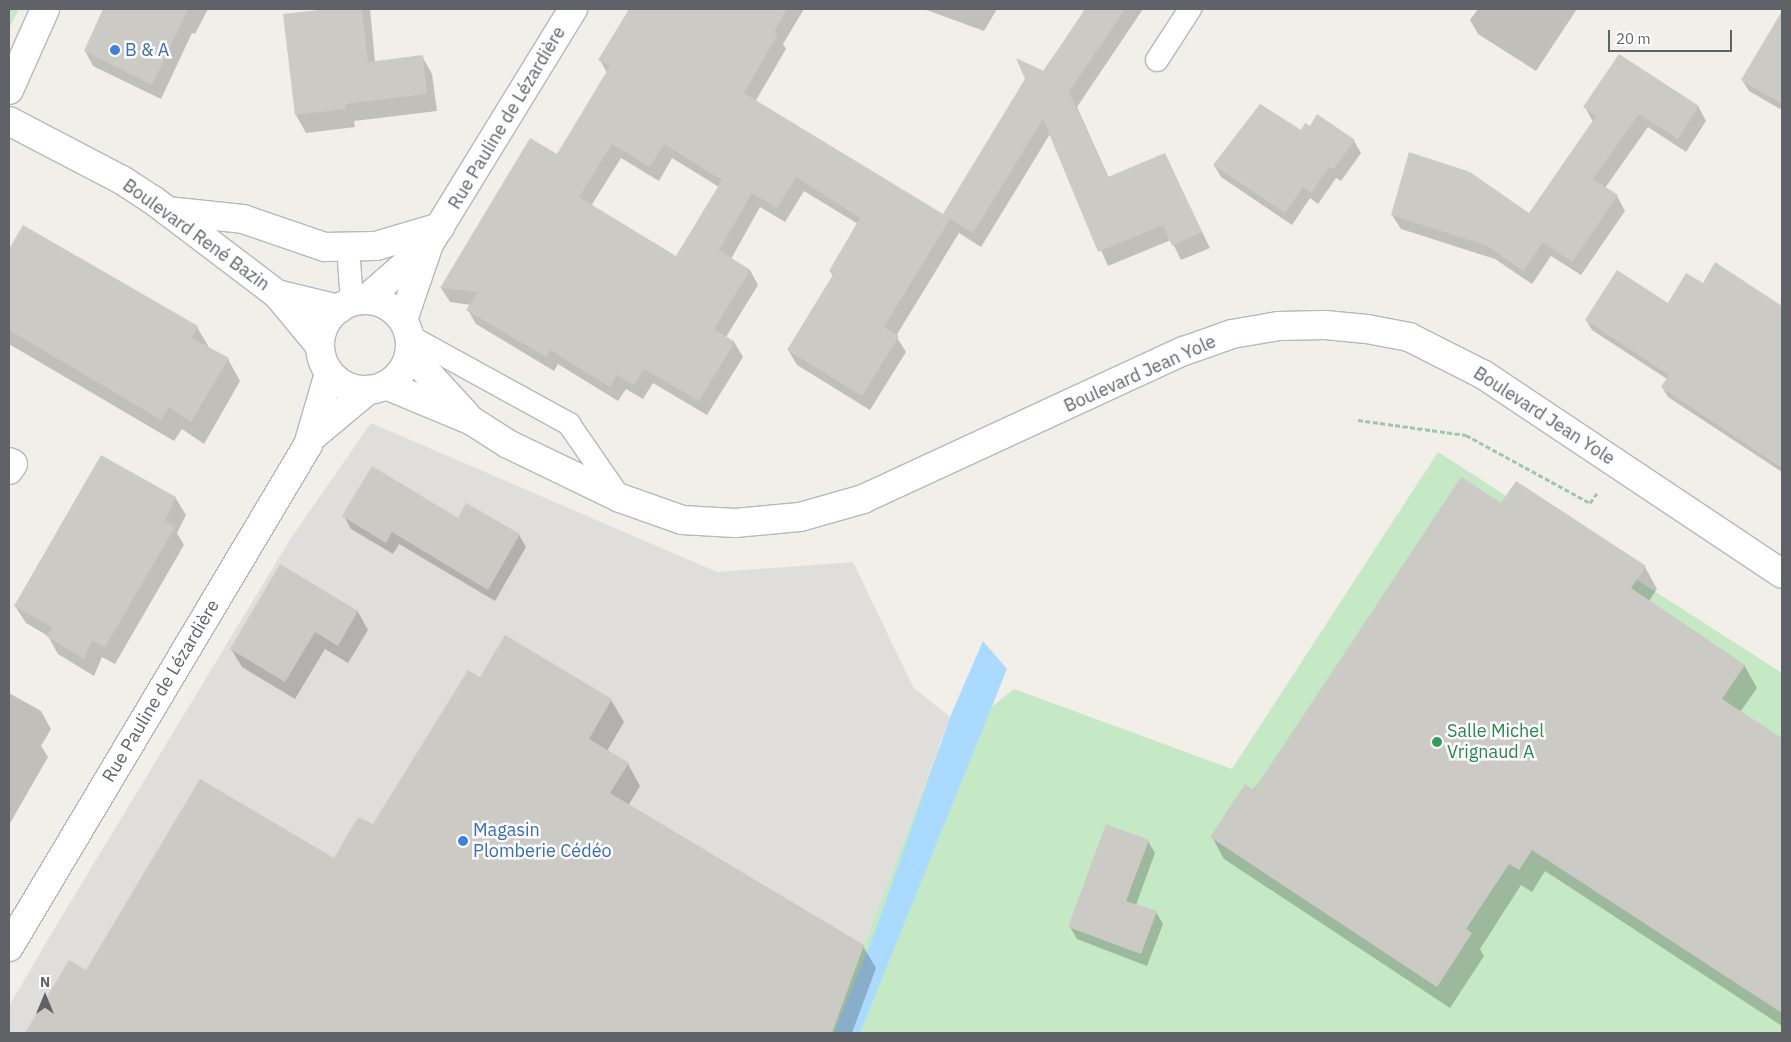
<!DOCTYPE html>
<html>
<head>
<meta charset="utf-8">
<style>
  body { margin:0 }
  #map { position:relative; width:1791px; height:1042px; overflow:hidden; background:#f1efe8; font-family:"IBM Plex Sans",sans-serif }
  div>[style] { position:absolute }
  .industrial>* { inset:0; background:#e0deda }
  .green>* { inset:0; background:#c5e8c5 }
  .water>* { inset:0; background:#aadaff }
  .shadow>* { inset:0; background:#0003 }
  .building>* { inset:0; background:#cccac5 }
  .path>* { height:3px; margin-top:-1.5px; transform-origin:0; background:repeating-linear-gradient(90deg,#9cc7a9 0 5px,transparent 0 7.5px) }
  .roads { filter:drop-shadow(1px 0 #b5b8bc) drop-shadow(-1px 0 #b5b8bc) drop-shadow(0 1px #b5b8bc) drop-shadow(0 -1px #b5b8bc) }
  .lane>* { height:22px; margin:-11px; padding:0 11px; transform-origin:11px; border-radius:11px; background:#fff }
  .street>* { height:28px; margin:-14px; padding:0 14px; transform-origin:14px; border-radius:14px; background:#fff }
  .secondary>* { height:28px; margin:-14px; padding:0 14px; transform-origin:14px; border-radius:14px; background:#fff }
  .secondary>.ring { margin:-14px; padding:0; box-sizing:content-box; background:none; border:28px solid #fff; border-radius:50% }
  .dots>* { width:14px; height:14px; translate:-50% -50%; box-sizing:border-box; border:2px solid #fff; border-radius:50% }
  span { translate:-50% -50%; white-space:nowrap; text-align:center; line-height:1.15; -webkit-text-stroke:5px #fff; paint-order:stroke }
  .shop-label { font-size:18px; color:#366cbe }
  .left { translate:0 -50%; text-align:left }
  .street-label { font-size:18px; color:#5f6368 }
  .leisure-label { font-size:18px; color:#27864d }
  .frame { position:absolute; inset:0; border:10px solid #5f6368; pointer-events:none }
  .north { position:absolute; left:20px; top:972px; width:50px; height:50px; -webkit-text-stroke:4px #fff; paint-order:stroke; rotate:0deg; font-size:14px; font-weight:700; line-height:20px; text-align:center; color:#5f6368 }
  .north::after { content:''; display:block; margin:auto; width:18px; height:22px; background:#5f6368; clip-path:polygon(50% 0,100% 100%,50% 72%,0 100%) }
  .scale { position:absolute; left:1608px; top:30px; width:124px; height:22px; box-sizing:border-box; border:2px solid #5f6368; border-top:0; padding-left:6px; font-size:15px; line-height:18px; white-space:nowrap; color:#5f6368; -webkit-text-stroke:4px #fff; paint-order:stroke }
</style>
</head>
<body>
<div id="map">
  <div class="industrial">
    <i style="clip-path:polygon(371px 423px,717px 572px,853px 562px,913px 687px,950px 717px,830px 1033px,9px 1033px,9px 1006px,59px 921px,291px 538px)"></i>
  </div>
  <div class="green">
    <i style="clip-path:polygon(9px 9px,19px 9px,9px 29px)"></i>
    <i style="clip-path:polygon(1438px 452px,1782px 673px,1782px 1033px,830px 1033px,938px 750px,1014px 689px,1232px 769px)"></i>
  </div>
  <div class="water">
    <i style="clip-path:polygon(983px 641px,1007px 669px,860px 1033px,834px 1033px,876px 929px,950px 717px)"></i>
  </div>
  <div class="shadow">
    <i style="clip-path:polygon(106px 9px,208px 9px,195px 34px,192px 33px,161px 99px,93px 66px,85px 51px)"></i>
    <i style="clip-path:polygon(317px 9px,370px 9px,375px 62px,422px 56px,432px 74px,437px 111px,354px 121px,355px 127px,306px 133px,296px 115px)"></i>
    <i style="clip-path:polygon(evenodd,640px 9px,804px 9px,783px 44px,786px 49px,755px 102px,943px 216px,1086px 9px,1143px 9px,1077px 107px,1109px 178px,1164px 154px,1210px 248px,1181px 260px,1171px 240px,1108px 266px,1050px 134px,981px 247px,959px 233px,896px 336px,906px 352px,870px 410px,797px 365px,788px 350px,833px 276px,830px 271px,858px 224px,804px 191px,785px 222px,760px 207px,731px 259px,750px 270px,758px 285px,726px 337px,734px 342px,743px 357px,707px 415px,653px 383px,643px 399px,626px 389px,618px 401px,558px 364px,554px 371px,476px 324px,468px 310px,471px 305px,450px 302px,441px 288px,557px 156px,607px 73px,600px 60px,630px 26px,640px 9px,621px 158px,659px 181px,672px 158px,719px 187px,676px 258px,591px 206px,621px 158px)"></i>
    <i style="clip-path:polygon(924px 9px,997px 9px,984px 31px)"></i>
    <i style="clip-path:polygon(1478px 9px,1577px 9px,1536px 71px,1478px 34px,1470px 20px)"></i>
    <i style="clip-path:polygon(1782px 14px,1782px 105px,1780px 109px,1749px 91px,1742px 80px)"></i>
    <i style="clip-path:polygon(1698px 106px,1706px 121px,1686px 152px,1648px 127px,1605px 188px,1617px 196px,1625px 211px,1581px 275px,1551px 256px,1532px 284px,1495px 259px,1401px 229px,1392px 215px,1530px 214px,1593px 122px,1585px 107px)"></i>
    <i style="clip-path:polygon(1302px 131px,1354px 141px,1361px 153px,1341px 181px,1336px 178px,1318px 204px,1310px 198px,1292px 225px,1221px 177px,1214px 165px)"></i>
    <i style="clip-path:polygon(23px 227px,197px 327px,210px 349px,228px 359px,240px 381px,204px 444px,182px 429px,174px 441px,9px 344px,9px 252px)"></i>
    <i style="clip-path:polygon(1715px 264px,1782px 308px,1782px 353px,1777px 361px,1782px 365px,1782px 472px,1668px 397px,1662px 387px,1667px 379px,1592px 330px,1586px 320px,1669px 305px,1703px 284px)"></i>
    <i style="clip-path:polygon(175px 497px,186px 515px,177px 533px,184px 545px,115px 664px,102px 657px,94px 676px,58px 654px,48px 636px,26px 623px,15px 606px)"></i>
    <i style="clip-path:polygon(467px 504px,519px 535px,526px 547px,495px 601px,399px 544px,393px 554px,351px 529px,344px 516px,458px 519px)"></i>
    <i style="clip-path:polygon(1501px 505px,1645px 567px,1657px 589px,1649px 601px,1744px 665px,1757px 688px,1740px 712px,1782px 740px,1782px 1026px,1545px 871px,1532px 892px,1521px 885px,1480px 949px,1484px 956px,1450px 1008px,1224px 859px,1212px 837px)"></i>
    <i style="clip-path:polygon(281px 566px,358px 612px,368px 630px,348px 663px,325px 649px,295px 699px,242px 667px,231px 649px)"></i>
    <i style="clip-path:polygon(480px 679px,611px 700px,624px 722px,607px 751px,628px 764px,640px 786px,628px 806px,863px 946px,876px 968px,852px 1033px,27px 1033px,70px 961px,86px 971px,334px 860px,373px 826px)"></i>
    <i style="clip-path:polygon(9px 693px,41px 711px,51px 729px,41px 746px,48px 757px,9px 825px)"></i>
    <i style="clip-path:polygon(1148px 841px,1155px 853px,1136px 905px,1156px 912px,1163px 924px,1147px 966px,1077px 939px,1070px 927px)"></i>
  </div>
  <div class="building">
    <i style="clip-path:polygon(103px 9px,188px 9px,152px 85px,84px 51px)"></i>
    <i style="clip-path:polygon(328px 9px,362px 9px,368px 62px,423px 55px,427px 94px,345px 104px,346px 109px,295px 115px,283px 14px)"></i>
    <i style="clip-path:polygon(evenodd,629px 9px,787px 9px,774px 32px,778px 34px,744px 93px,943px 214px,1025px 79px,1016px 58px,1044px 71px,1085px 9px,1125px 9px,1069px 92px,1108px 177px,1165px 153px,1202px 232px,1172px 246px,1163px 225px,1098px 252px,1043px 119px,973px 233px,950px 219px,884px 327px,899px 336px,862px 396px,787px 350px,834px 273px,829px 271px,860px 218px,796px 177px,777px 208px,752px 193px,719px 250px,750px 270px,714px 329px,735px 342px,699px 401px,644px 369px,634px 385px,617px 375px,610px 387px,550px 350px,546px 357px,466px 310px,478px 292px,440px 288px,530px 138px,557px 154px,610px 66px,598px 60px,629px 9px,612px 144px,650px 167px,664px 144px,722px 180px,676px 256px,579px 197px,612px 144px)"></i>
    <i style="clip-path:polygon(1782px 11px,1782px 104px,1741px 80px)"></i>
    <i style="clip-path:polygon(1619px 54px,1699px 106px,1678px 139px,1639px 114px,1593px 179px,1618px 195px,1572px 262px,1543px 242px,1523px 271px,1485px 245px,1391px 215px,1409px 152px,1470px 172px,1529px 213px,1596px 116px,1583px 107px)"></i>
    <i style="clip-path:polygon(1260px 104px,1301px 130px,1305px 123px,1310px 126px,1317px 114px,1355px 140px,1334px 169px,1329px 167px,1311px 193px,1303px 187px,1285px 213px,1213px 165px)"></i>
    <i style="clip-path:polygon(23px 225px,198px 326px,192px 338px,229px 358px,191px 422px,169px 407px,161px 420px,9px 330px,9px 249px)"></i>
    <i style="clip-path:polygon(1715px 262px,1782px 306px,1782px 468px,1661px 387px,1669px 375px,1585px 320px,1617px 270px,1668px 303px,1686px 273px,1703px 283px)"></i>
    <i style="clip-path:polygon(101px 455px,176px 497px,165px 521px,175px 527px,105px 647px,92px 641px,84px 659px,46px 636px,53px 628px,14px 606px)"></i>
    <i style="clip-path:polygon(372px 466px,458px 518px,466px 503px,520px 534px,488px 590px,392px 532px,386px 543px,342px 516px)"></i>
    <i style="clip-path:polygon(1461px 477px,1501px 503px,1516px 481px,1646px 566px,1631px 588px,1745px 665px,1722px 699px,1782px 738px,1782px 1013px,1532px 850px,1519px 870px,1509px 864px,1466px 929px,1472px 933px,1437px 987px,1210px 837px,1245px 784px,1254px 790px)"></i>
    <i style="clip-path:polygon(280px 564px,358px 611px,338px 646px,315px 632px,285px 682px,230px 649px)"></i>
    <i style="clip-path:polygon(505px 635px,612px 699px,589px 739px,629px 763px,610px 793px,864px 945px,832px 1033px,25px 1033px,69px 960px,86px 970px,200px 779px,334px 858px,358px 817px,373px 824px,468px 670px,480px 677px)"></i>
    <i style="clip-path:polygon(1106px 824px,1149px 840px,1126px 901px,1157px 911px,1141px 954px,1068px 927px)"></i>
  </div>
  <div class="path">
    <i style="left:1358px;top:420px;width:109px;rotate:7.9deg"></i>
    <i style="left:1466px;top:435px;width:141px;rotate:28.7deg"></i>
    <i style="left:1590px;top:503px;width:12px;rotate:-55deg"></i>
  </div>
  <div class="roads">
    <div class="lane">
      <i style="left:1157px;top:60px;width:61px;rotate:-57.1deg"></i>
      <i style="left:348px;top:247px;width:55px;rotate:85.8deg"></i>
      <i style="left:409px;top:336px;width:183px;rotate:28.8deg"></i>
      <i style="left:569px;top:424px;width:90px;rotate:55.4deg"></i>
    </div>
    <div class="street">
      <i style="left:9px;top:90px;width:89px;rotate:-66deg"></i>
      <i style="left:167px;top:211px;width:76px;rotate:6deg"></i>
      <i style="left:243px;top:219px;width:87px;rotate:18.9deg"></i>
      <i style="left:325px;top:247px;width:51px;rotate:-1.1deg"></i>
      <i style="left:376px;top:246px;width:67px;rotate:-16.5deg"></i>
      <i style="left:365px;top:300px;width:84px;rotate:-41.1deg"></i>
      <i style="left:403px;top:320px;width:80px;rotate:-71.1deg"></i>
      <i style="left:429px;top:244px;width:276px;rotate:-58.5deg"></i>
      <i style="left:9px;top:462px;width:4px;rotate:27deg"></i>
      <i style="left:13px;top:464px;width:7px;rotate:124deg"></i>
    </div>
    <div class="secondary">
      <i style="left:9px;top:121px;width:127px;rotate:27.6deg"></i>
      <i style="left:122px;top:180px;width:37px;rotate:33deg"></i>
      <i style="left:153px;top:200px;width:156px;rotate:37.2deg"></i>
      <i style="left:277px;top:294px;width:67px;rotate:50.4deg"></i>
      <i style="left:277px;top:294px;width:64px;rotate:13.6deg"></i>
      <i class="ring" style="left:320px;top:300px;width:62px;height:62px"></i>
      <i style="left:410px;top:354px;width:83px;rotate:47.4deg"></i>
      <i style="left:386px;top:385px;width:93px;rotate:22.7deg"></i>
      <i style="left:472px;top:421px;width:43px;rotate:32.6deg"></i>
      <i style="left:508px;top:444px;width:124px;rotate:25.7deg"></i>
      <i style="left:620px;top:498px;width:66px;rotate:19.5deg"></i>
      <i style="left:682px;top:520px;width:53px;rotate:3.2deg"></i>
      <i style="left:735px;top:523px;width:65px;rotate:-5.3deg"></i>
      <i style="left:800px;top:517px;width:66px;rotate:-15.9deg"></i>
      <i style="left:863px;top:499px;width:353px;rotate:-24.8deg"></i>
      <i style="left:1184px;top:351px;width:51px;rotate:-19.5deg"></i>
      <i style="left:1232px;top:334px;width:48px;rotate:-9.7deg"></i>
      <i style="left:1279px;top:326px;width:46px;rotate:-1.2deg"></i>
      <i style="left:1325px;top:325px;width:42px;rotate:5.4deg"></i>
      <i style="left:1367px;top:329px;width:43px;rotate:10.8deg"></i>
      <i style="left:1409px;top:337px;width:84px;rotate:26.9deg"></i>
      <i style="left:1484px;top:375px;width:358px;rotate:33.7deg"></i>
      <i style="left:313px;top:436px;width:72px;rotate:-39.9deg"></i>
      <i style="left:9px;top:947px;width:584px;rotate:-59.22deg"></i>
      <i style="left:308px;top:445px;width:75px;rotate:-73.7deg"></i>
    </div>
  </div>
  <div class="dots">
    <i style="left:115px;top:50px;background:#3f7fe0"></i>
    <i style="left:1437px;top:742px;background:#2e9e5b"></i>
    <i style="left:463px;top:841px;background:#3f7fe0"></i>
  </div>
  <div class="shop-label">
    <span class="left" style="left:125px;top:50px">B &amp; A</span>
    <span class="left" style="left:473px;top:841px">Magasin<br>Plomberie Cédéo</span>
  </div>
  <div class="street-label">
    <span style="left:507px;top:118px;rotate:-59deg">Rue Pauline de Lézardière</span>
    <span style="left:196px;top:235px;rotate:36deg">Boulevard René Bazin</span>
    <span style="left:1140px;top:374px;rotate:-24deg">Boulevard Jean Yole</span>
    <span style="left:1544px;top:416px;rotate:33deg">Boulevard Jean Yole</span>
    <span style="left:161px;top:691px;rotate:-59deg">Rue Pauline de Lézardière</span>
  </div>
  <div class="leisure-label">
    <span class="left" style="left:1447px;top:742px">Salle Michel<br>Vrignaud A</span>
  </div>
  <div class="frame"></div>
  <div class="north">N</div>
  <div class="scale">20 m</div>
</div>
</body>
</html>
